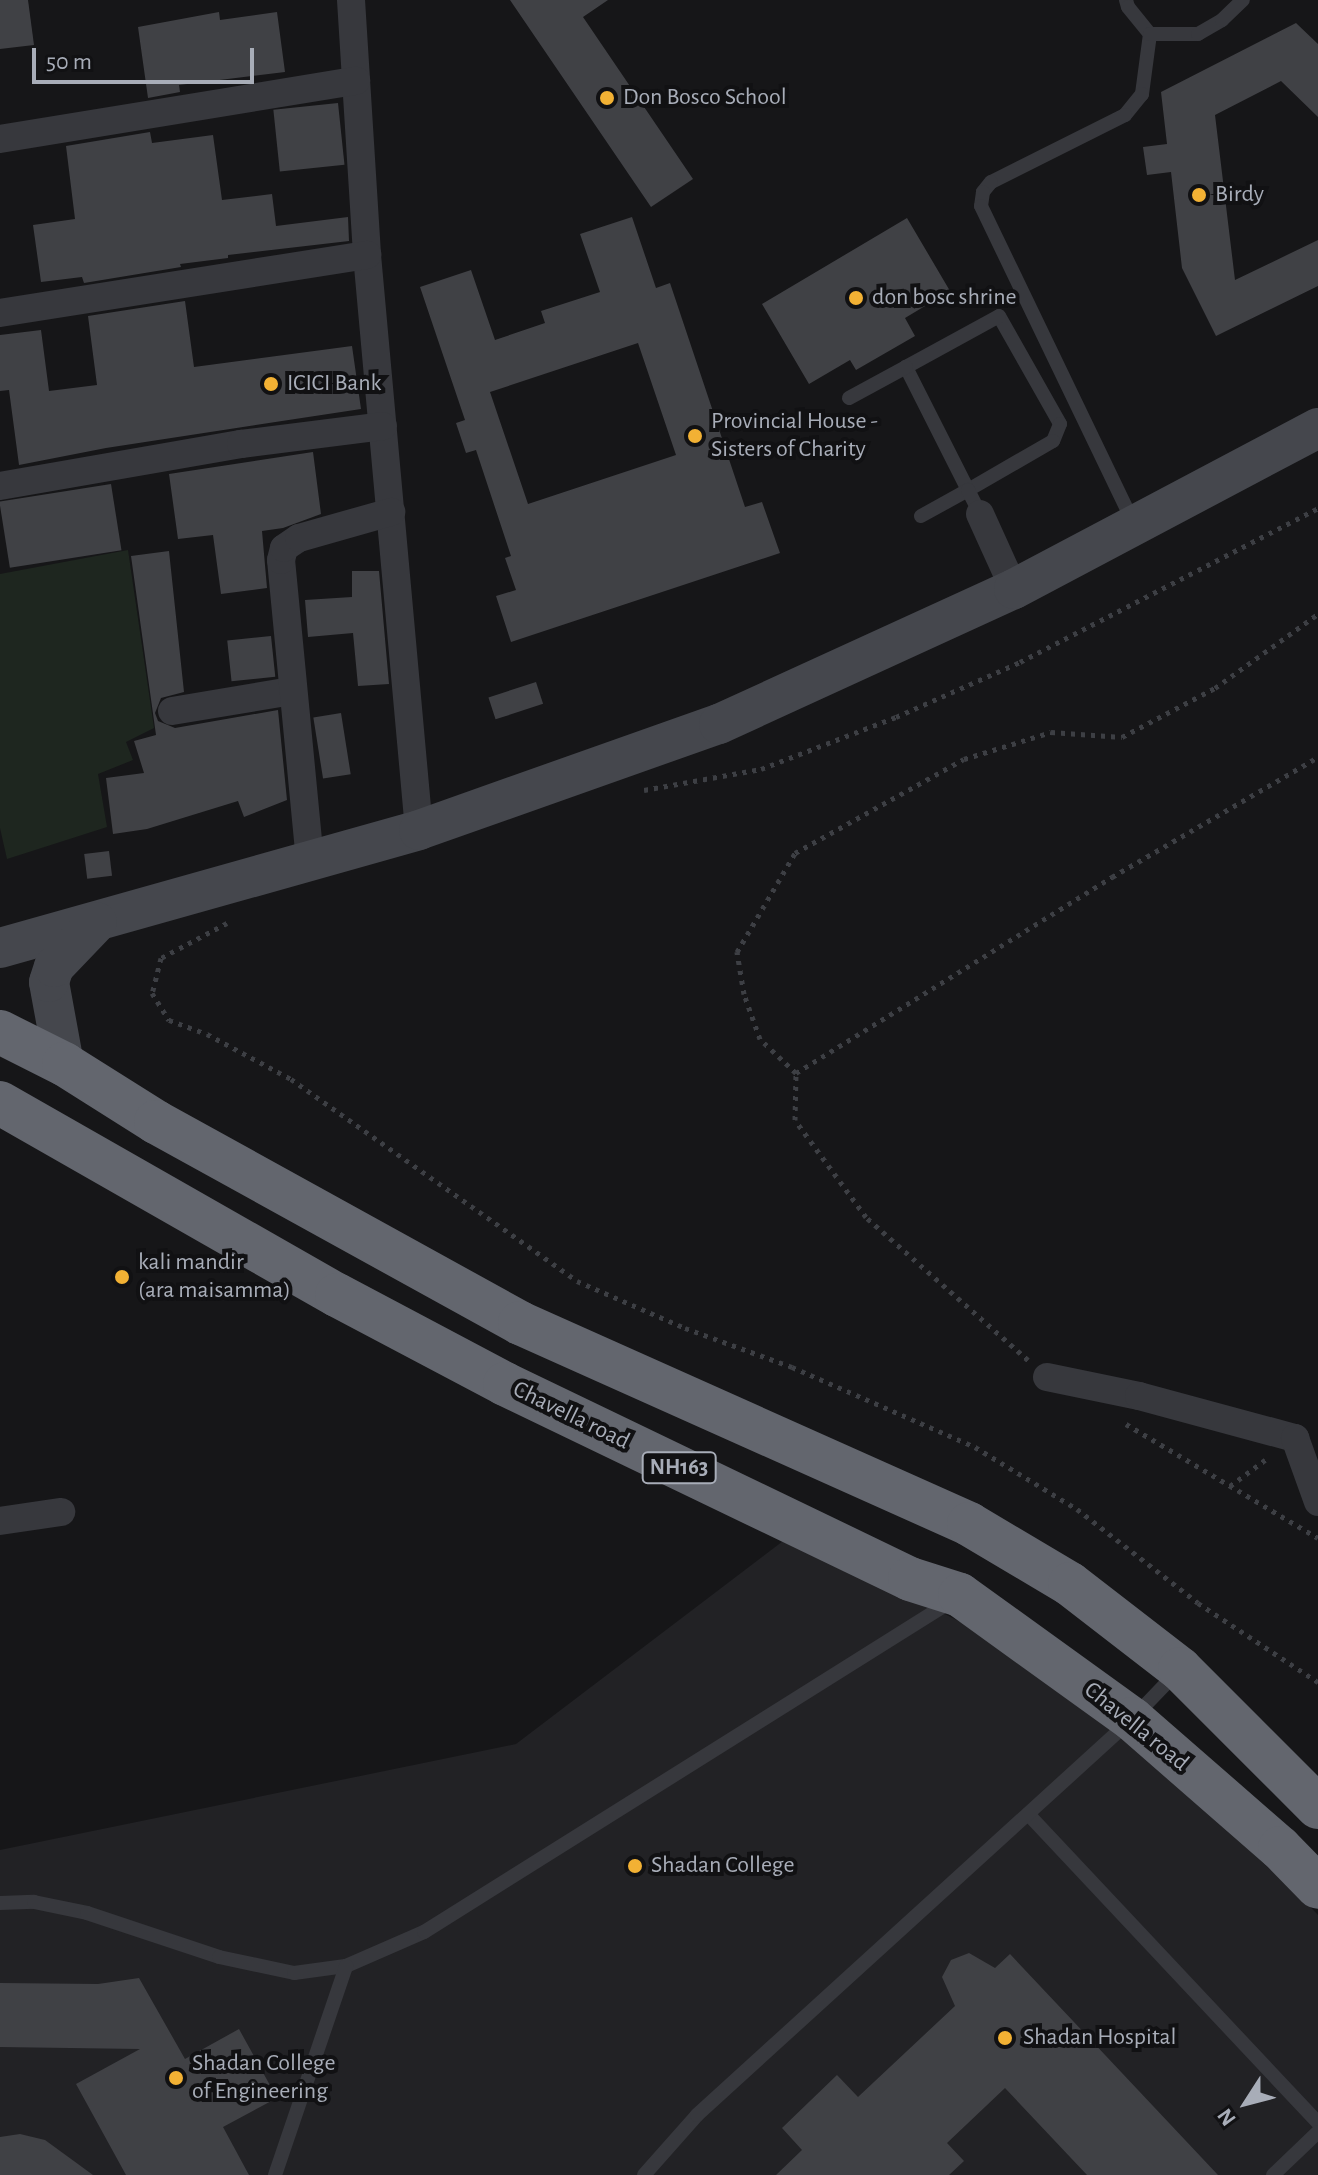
<!DOCTYPE html>
<html>
<head>
<meta charset="utf-8">
<style>
  body { margin:0 }
  #map { position:relative; width:1318px; height:2175px; overflow:hidden; background:#161618; font-family:"Alegreya Sans",sans-serif }
  div>[style] { position:absolute }
  .built>* { inset:0; background:#222225 }
  .green>* { inset:0; background:#1e261f }
  .building>* { inset:0; background:#404145; transform-origin:0 0 }
  .path>* { height:5px; margin-top:-2.5px; transform-origin:0; background:repeating-linear-gradient(90deg,#3d3f44 0 4px,transparent 0 10px) }
  .lane>* { height:14px; margin:-7px; padding:0 7px; transform-origin:7px; border-radius:7px; background:#37383d }
  .street>* { height:28px; margin:-14px; padding:0 14px; transform-origin:14px; border-radius:14px; background:#37383d }
  .secondary>* { height:40px; margin:-20px; padding:0 20px; transform-origin:20px; border-radius:20px; background:#45474d }
  .highway>* { height:44px; margin:-22px; padding:0 22px; transform-origin:22px; border-radius:22px; background:#63666e }
  .dots>* { width:22px; height:22px; translate:-50% -50%; box-sizing:border-box; border:4px solid #111113; border-radius:50% }
  span { translate:-50% -50%; white-space:nowrap; text-align:center; line-height:1.15; -webkit-text-stroke:8px #111113; paint-order:stroke }
  .shield-label span { padding:2px 6px; background:#111113; border:2px solid; border-radius:6px; -webkit-text-stroke-width:0 }
  .shield-label { font-size:22px; color:#a8adb8; font-weight:700 }
  .poi-label { font-size:24px; color:#a8adb8 }
  .left { translate:0 -50%; text-align:left }
  .street-label { font-size:24px; color:#a8adb8 }
  .north { position:absolute; left:1206px; top:2063px; width:80px; height:80px; -webkit-text-stroke:6px #111113; paint-order:stroke; rotate:234deg; font-size:22px; font-weight:700; line-height:32px; text-align:center; color:#a8adb8 }
  .north::after { content:''; display:block; margin:auto; width:28px; height:36px; background:#a8adb8; clip-path:polygon(50% 0,100% 100%,50% 72%,0 100%) }
  .scale { position:absolute; left:32px; top:48px; width:222px; height:36px; box-sizing:border-box; border:4px solid #a8adb8; border-top:0; padding-left:10px; font-size:24px; line-height:28px; white-space:nowrap; color:#a8adb8; -webkit-text-stroke:6px #111113; paint-order:stroke }
</style>
</head>
<body>
<div id="map">
  <div class="built">
    <i style="clip-path:polygon(791px 1535px,974px 1629px,1075px 1694px,1287px 1882px,1318px 1915px,1318px 2175px,0 2175px,0 1850px,516px 1744px)"></i>
  </div>
  <div class="green">
    <i style="clip-path:polygon(128px 550px,154px 728px,126px 742px,133px 760px,98px 774px,107px 827px,7px 859px,0 828px,0 574px)"></i>
  </div>
  <div class="building">
    <i style="clip-path:polygon(0 0,28px 0,34px 45px,0 49px)"></i>
    <i style="clip-path:polygon(510px 0,608px 0,583px 17px,693px 179px,651px 207px)"></i>
    <i style="clip-path:polygon(219px 12px,220px 20px,277px 12px,285px 72px,179px 85px,180px 92px,148px 98px,138px 27px)"></i>
    <i style="clip-path:polygon(1296px 23px,1318px 44px,1318px 117px,1281px 81px,1215px 115px,1235px 280px,1318px 240px,1318px 286px,1216px 336px,1182px 268px,1171px 172px,1147px 175px,1143px 147px,1167px 144px,1161px 92px)"></i>
    <i style="left:338px;top:103px;width:62px;height:65px;rotate:84deg"></i>
    <i style="clip-path:polygon(150px 132px,152px 143px,213px 135px,222px 200px,272px 194px,276px 226px,348px 217px,349px 241px,228px 255px,228px 258px,180px 264px,181px 267px,84px 283px,82px 277px,41px 282px,33px 225px,75px 219px,66px 146px)"></i>
    <i style="clip-path:polygon(evenodd,632px 217px,656px 288px,670px 283px,745px 507px,762px 502px,780px 553px,511px 642px,496px 596px,516px 590px,505px 558px,511px 556px,476px 450px,466px 453px,456px 423px,465px 420px,420px 287px,471px 270px,495px 340px,545px 323px,541px 311px,600px 292px,580px 234px,632px 217px,638px 343px,676px 455px,528px 504px,490px 392px,638px 343px)"></i>
    <i style="clip-path:polygon(907px 218px,950px 291px,905px 318px,915px 336px,856px 370px,850px 360px,809px 384px,762px 304px)"></i>
    <i style="clip-path:polygon(185px 301px,194px 367px,352px 346px,361px 409px,106px 448px,19px 465px,9px 390px,0 391px,0 335px,41px 330px,49px 391px,97px 385px,88px 316px)"></i>
    <i style="clip-path:polygon(313px 452px,321px 514px,283px 528px,262px 531px,267px 588px,221px 594px,213px 535px,178px 539px,169px 474px)"></i>
    <i style="left:111px;top:484px;width:67px;height:113px;rotate:81deg"></i>
    <i style="clip-path:polygon(169px 551px,184px 692px,161px 698px,155px 713px,158px 721px,175px 728px,278px 710px,287px 800px,244px 817px,238px 801px,147px 829px,113px 834px,106px 778px,144px 773px,134px 741px,156px 735px,131px 556px)"></i>
    <i style="clip-path:polygon(352px 571px,379px 571px,389px 684px,358px 686px,353px 633px,308px 637px,305px 600px,352px 597px)"></i>
    <i style="left:271px;top:636px;width:41px;height:44px;rotate:84deg"></i>
    <i style="left:536px;top:682px;width:23px;height:50px;rotate:72deg"></i>
    <i style="left:341px;top:713px;width:62px;height:28px;rotate:81deg"></i>
    <i style="left:109px;top:851px;width:25px;height:25px;rotate:83deg"></i>
    <i style="clip-path:polygon(969px 1953px,995px 1968px,1010px 1954px,1218px 2175px,1087px 2175px,1005px 2088px,947px 2143px,964px 2161px,949px 2175px,776px 2175px,802px 2150px,782px 2128px,837px 2075px,858px 2097px,955px 2006px,942px 1977px,951px 1960px)"></i>
    <i style="clip-path:polygon(139px 1978px,185px 2059px,239px 2029px,277px 2098px,223px 2127px,249px 2175px,126px 2175px,76px 2084px,140px 2049px,0 2047px,0 1983px,98px 1984px)"></i>
    <i style="clip-path:polygon(20px 2134px,45px 2140px,93px 2175px,0 2175px,0 2137px)"></i>
  </div>
  <div class="path">
    <i style="left:644px;top:790px;width:119px;rotate:-10.2deg"></i>
    <i style="left:761px;top:769px;width:145px;rotate:-21.1deg"></i>
    <i style="left:896px;top:717px;width:136px;rotate:-23.9deg"></i>
    <i style="left:1020px;top:662px;width:335px;rotate:-27.3deg"></i>
    <i style="left:227px;top:923px;width:75px;rotate:152.1deg"></i>
    <i style="left:161px;top:958px;width:36px;rotate:104deg"></i>
    <i style="left:152px;top:993px;width:32px;rotate:58deg"></i>
    <i style="left:169px;top:1020px;width:40px;rotate:20.2deg"></i>
    <i style="left:207px;top:1034px;width:95px;rotate:28.2deg"></i>
    <i style="left:291px;top:1079px;width:350px;rotate:35.2deg"></i>
    <i style="left:577px;top:1281px;width:118px;rotate:23.5deg"></i>
    <i style="left:685px;top:1328px;width:114px;rotate:20deg"></i>
    <i style="left:792px;top:1367px;width:200px;rotate:23.6deg"></i>
    <i style="left:975px;top:1447px;width:119px;rotate:31.3deg"></i>
    <i style="left:1077px;top:1509px;width:153px;rotate:37.8deg"></i>
    <i style="left:1198px;top:1603px;width:144px;rotate:33.4deg"></i>
    <i style="left:796px;top:1073px;width:50px;rotate:-136.6deg"></i>
    <i style="left:760px;top:1039px;width:48px;rotate:-109.6deg"></i>
    <i style="left:744px;top:994px;width:43px;rotate:-99.5deg"></i>
    <i style="left:737px;top:952px;width:115px;rotate:-59.6deg"></i>
    <i style="left:795px;top:853px;width:193px;rotate:-29.1deg"></i>
    <i style="left:964px;top:759px;width:91px;rotate:-17.2deg"></i>
    <i style="left:1051px;top:732px;width:71px;rotate:4deg"></i>
    <i style="left:1122px;top:737px;width:105px;rotate:-27.8deg"></i>
    <i style="left:1215px;top:688px;width:127px;rotate:-35.7deg"></i>
    <i style="left:1028px;top:1360px;width:216px;rotate:-138.6deg"></i>
    <i style="left:866px;top:1217px;width:120px;rotate:-126.2deg"></i>
    <i style="left:795px;top:1120px;width:47px;rotate:-88.8deg"></i>
    <i style="left:796px;top:1073px;width:372px;rotate:-31.8deg"></i>
    <i style="left:1112px;top:877px;width:238px;rotate:-30.2deg"></i>
    <i style="left:1126px;top:1424px;width:223px;rotate:30.7deg"></i>
    <i style="left:1230px;top:1486px;width:44px;rotate:-36.6deg"></i>
  </div>
  <div class="lane">
    <i style="left:1126px;top:0;width:7px;rotate:74deg"></i>
    <i style="left:1128px;top:7px;width:35px;rotate:51deg"></i>
    <i style="left:1150px;top:34px;width:61px;rotate:97.6deg"></i>
    <i style="left:1142px;top:94px;width:27px;rotate:129deg"></i>
    <i style="left:1125px;top:115px;width:150px;rotate:153.4deg"></i>
    <i style="left:991px;top:182px;width:13px;rotate:129deg"></i>
    <i style="left:983px;top:192px;width:14px;rotate:98deg"></i>
    <i style="left:981px;top:206px;width:353px;rotate:64.3deg"></i>
    <i style="left:1150px;top:34px;width:48px"></i>
    <i style="left:1198px;top:34px;width:28px;rotate:-30deg"></i>
    <i style="left:1222px;top:20px;width:29px;rotate:-44deg"></i>
    <i style="left:999px;top:316px;width:124px;rotate:60.5deg"></i>
    <i style="left:1060px;top:424px;width:18px;rotate:112deg"></i>
    <i style="left:1053px;top:441px;width:98px;rotate:150deg"></i>
    <i style="left:968px;top:490px;width:138px;rotate:-116.8deg"></i>
    <i style="left:906px;top:367px;width:106px;rotate:-28.7deg"></i>
    <i style="left:849px;top:398px;width:65px;rotate:-28.5deg"></i>
    <i style="left:921px;top:516px;width:54px;rotate:-29deg"></i>
    <i style="left:968px;top:490px;width:27px;rotate:63deg"></i>
    <i style="left:1028px;top:1814px;width:424px;rotate:46.8deg"></i>
    <i style="left:0;top:1903px;width:34px;rotate:-2deg"></i>
    <i style="left:34px;top:1902px;width:54px;rotate:11.7deg"></i>
    <i style="left:87px;top:1913px;width:139px;rotate:18.4deg"></i>
    <i style="left:219px;top:1957px;width:77px;rotate:12deg"></i>
    <i style="left:294px;top:1973px;width:52px;rotate:-7.7deg"></i>
    <i style="left:346px;top:1966px;width:85px;rotate:-23.6deg"></i>
    <i style="left:424px;top:1932px;width:621px;rotate:-32.1deg"></i>
    <i style="left:275px;top:2175px;width:221px;rotate:-71.2deg"></i>
    <i style="left:644px;top:2175px;width:80px;rotate:-48.5deg"></i>
    <i style="left:697px;top:2115px;width:588px;rotate:-42.31deg"></i>
    <i style="left:1132px;top:1719px;width:65px;rotate:-46.2deg"></i>
    <i style="left:1273px;top:2175px;width:62px;rotate:-43.7deg"></i>
  </div>
  <div class="street">
    <i style="left:351px;top:0;width:256px;rotate:86.4deg"></i>
    <i style="left:367px;top:255px;width:577px;rotate:84.83deg"></i>
    <i style="left:0;top:139px;width:361px;rotate:-9.3deg"></i>
    <i style="left:0;top:313px;width:372px;rotate:-9deg"></i>
    <i style="left:0;top:486px;width:245px;rotate:-9.9deg"></i>
    <i style="left:241px;top:444px;width:143px;rotate:-7.2deg"></i>
    <i style="left:980px;top:514px;width:82px;rotate:65.6deg"></i>
    <i style="left:172px;top:711px;width:122px;rotate:-9.5deg"></i>
    <i style="left:310px;top:861px;width:302px;rotate:-95.5deg"></i>
    <i style="left:281px;top:560px;width:12px;rotate:-76deg"></i>
    <i style="left:284px;top:548px;width:18px;rotate:-34deg"></i>
    <i style="left:299px;top:538px;width:96px;rotate:-15.8deg"></i>
    <i style="left:1047px;top:1377px;width:94px;rotate:11.7deg"></i>
    <i style="left:1139px;top:1396px;width:162px;rotate:15.1deg"></i>
    <i style="left:1295px;top:1438px;width:68px;rotate:70.2deg"></i>
    <i style="left:0;top:1521px;width:62px;rotate:-8.4deg"></i>
  </div>
  <div class="secondary">
    <i style="left:0;top:948px;width:435px;rotate:-15.7deg"></i>
    <i style="left:419px;top:830px;width:318px;rotate:-19.5deg"></i>
    <i style="left:719px;top:724px;width:324px;rotate:-24.6deg"></i>
    <i style="left:1014px;top:589px;width:344px;rotate:-27.9deg"></i>
    <i style="left:64px;top:1064px;width:83px;rotate:-100.4deg"></i>
    <i style="left:49px;top:982px;width:16px;rotate:-72deg"></i>
    <i style="left:54px;top:967px;width:62px;rotate:-46.3deg"></i>
  </div>
  <div class="highway">
    <i style="left:0;top:1032px;width:72px;rotate:26.6deg"></i>
    <i style="left:64px;top:1064px;width:109px;rotate:32.2deg"></i>
    <i style="left:156px;top:1122px;width:416px;rotate:28.9deg"></i>
    <i style="left:520px;top:1323px;width:492px;rotate:24.1deg"></i>
    <i style="left:969px;top:1524px;width:117px;rotate:30.7deg"></i>
    <i style="left:1070px;top:1584px;width:139px;rotate:37.7deg"></i>
    <i style="left:1180px;top:1669px;width:195px;rotate:45deg"></i>
    <i style="left:0;top:1103px;width:388px;rotate:29.7deg"></i>
    <i style="left:337px;top:1295px;width:190px;rotate:27.9deg"></i>
    <i style="left:505px;top:1384px;width:449px;rotate:25.7deg"></i>
    <i style="left:910px;top:1579px;width:52px;rotate:17.7deg"></i>
    <i style="left:960px;top:1595px;width:212px;rotate:35.8deg"></i>
    <i style="left:1132px;top:1719px;width:196px;rotate:41.1deg"></i>
    <i style="left:1280px;top:1848px;width:54px;rotate:45.7deg"></i>
  </div>
  <div class="dots">
    <i style="left:607px;top:98px;background:#f2b134"></i>
    <i style="left:1199px;top:195px;background:#f2b134"></i>
    <i style="left:856px;top:298px;background:#f2b134"></i>
    <i style="left:271px;top:384px;background:#f2b134"></i>
    <i style="left:695px;top:436px;background:#f2b134"></i>
    <i style="left:122px;top:1277px;background:#f2b134"></i>
    <i style="left:635px;top:1866px;background:#f2b134"></i>
    <i style="left:1005px;top:2038px;background:#f2b134"></i>
    <i style="left:176px;top:2078px;background:#f2b134"></i>
  </div>
  <div class="shield-label">
    <span style="left:679px;top:1468px">NH163</span>
  </div>
  <div class="poi-label">
    <span class="left" style="left:623px;top:98px">Don Bosco School</span>
    <span class="left" style="left:1215px;top:195px">Birdy</span>
    <span class="left" style="left:872px;top:298px">don bosc shrine</span>
    <span class="left" style="left:287px;top:384px">ICICI Bank</span>
    <span class="left" style="left:711px;top:436px">Provincial House -<br>Sisters of Charity</span>
    <span class="left" style="left:138px;top:1277px">kali mandir<br>(ara maisamma)</span>
    <span class="left" style="left:651px;top:1866px">Shadan College</span>
    <span class="left" style="left:1023px;top:2038px">Shadan Hospital</span>
    <span class="left" style="left:192px;top:2078px">Shadan College<br>of Engineering</span>
  </div>
  <div class="street-label">
    <span style="left:571px;top:1416px;rotate:26deg">Chavella road</span>
    <span style="left:1136px;top:1727px;rotate:39deg">Chavella road</span>
  </div>
  <div class="north">N</div>
  <div class="scale">50 m</div>
</div>
</body>
</html>
